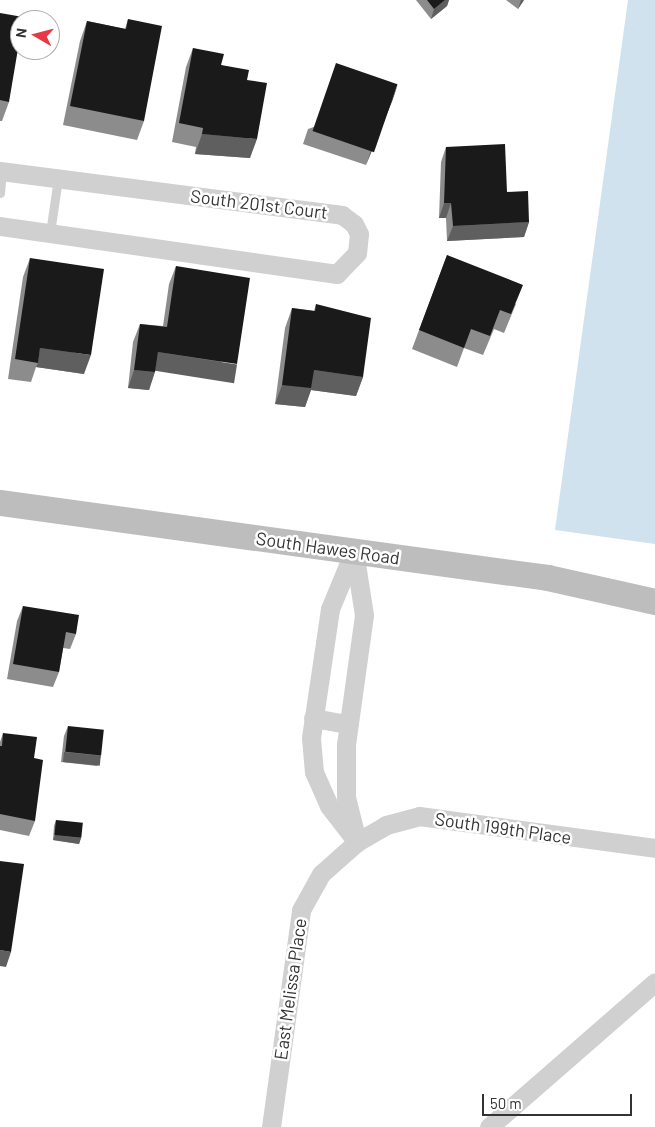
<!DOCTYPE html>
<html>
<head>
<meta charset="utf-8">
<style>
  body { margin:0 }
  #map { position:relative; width:655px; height:1127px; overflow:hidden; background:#fff; font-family:Barlow,sans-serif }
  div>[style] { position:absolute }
  .water>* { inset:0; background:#cfe2ee }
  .service>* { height:9px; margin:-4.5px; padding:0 4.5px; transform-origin:4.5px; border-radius:4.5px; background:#d0d0d0 }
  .minor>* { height:19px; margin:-9.5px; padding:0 9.5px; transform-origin:9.5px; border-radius:9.5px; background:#d0d0d0 }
  .secondary>* { height:26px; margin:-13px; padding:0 13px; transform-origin:13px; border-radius:13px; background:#bdbdbd }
  .wall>* { inset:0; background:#8c8c8c }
  .shaded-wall>* { inset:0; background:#5f5f5f; transform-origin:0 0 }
  .building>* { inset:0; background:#1a1a1a; transform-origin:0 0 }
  span { translate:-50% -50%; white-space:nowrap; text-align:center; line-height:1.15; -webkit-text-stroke:5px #fff; paint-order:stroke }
  .street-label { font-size:18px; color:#333 }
  .north { position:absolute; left:10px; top:10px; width:50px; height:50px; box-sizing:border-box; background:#fff; border:1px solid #adadad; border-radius:50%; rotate:278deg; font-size:14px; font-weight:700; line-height:20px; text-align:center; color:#333 }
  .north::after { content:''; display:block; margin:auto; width:18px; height:22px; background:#e63946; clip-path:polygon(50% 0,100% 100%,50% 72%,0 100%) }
  .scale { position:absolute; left:482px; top:1094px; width:150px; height:22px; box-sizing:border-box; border:2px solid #333; border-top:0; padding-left:6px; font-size:15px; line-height:18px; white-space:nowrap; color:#333; -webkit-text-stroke:4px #fff; paint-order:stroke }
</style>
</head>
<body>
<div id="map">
  <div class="water">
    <i style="clip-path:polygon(628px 0,655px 0,655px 544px,555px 530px)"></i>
  </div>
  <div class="service">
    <i style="left:0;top:193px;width:22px;rotate:-85deg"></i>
    <i style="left:50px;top:233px;width:56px;rotate:-81.7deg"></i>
  </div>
  <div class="minor">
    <i style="left:0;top:171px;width:345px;rotate:7.3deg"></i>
    <i style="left:342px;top:215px;width:15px;rotate:37deg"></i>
    <i style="left:354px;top:224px;width:11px;rotate:63deg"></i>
    <i style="left:359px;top:234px;width:19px;rotate:96deg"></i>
    <i style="left:357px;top:253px;width:29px;rotate:134deg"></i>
    <i style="left:337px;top:274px;width:340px;rotate:-171.9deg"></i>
    <i style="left:354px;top:551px;width:63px;rotate:112.5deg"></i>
    <i style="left:330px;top:609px;width:130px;rotate:98.4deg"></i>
    <i style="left:311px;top:738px;width:34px;rotate:85deg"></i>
    <i style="left:314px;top:772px;width:37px;rotate:66deg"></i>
    <i style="left:329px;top:806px;width:46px;rotate:52.1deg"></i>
    <i style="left:354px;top:551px;width:65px;rotate:81.1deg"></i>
    <i style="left:364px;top:615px;width:130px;rotate:97.9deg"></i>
    <i style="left:346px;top:744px;width:53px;rotate:90deg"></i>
    <i style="left:346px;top:797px;width:38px;rotate:76deg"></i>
    <i style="left:313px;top:718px;width:36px;rotate:10deg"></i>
    <i style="left:271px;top:1127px;width:219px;rotate:-82.1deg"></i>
    <i style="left:301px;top:910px;width:41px;rotate:-60.9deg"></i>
    <i style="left:321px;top:874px;width:48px;rotate:-41.6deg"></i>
    <i style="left:357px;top:842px;width:34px;rotate:-30deg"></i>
    <i style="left:386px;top:825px;width:34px;rotate:-15deg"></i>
    <i style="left:419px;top:816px;width:238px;rotate:7.7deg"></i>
    <i style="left:489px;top:1127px;width:220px;rotate:-41.1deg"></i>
  </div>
  <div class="secondary">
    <i style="left:0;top:503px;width:553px;rotate:7.79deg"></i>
    <i style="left:548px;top:578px;width:110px;rotate:12.6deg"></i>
  </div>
  <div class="wall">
    <i style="clip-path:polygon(416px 0,449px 0,447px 6px,431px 19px)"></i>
    <i style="clip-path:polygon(506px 0,524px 0,518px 9px)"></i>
    <i style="clip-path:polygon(0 13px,9px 102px,2px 121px,0 121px)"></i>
    <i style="clip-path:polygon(128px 19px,144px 121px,137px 140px,63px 125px,80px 41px,87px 21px,125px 29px)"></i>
    <i style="clip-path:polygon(193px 48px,247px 80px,250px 158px,195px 154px,196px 147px,172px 142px,186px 67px)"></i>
    <i style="clip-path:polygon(393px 99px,366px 165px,303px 144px,308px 129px)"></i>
    <i style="clip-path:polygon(446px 147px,507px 192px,529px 222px,524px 237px,447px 241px,446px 218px,439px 218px,441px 162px)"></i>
    <i style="clip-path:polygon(447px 255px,516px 304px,504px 333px,494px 329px,483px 355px,464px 348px,457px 367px,412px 349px)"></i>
    <i style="clip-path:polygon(30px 258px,84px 374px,36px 367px,31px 382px,8px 379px,23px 277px)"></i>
    <i style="clip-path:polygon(176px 266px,231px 382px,155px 370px,149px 390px,128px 388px,133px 342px,140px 324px,163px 326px,169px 284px)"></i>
    <i style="clip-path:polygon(316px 304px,363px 377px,356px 396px,311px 390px,305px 407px,275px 404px,285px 328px,292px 308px,314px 311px)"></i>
    <i style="clip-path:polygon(23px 606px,76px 634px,70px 649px,63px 648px,59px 672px,53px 687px,7px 679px,17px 621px)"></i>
    <i style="clip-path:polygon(68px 726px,101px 756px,97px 766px,61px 762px,64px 736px)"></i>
    <i style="clip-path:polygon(3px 733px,34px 758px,35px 821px,29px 836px,0 830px,0 742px)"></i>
    <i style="clip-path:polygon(56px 820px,81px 838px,79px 844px,53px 840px,54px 826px)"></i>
  </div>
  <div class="shaded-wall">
    <i style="clip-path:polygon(445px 0,449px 0,447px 6px,431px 19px,434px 9px)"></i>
    <i style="clip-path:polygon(521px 0,524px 0,518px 9px)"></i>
    <i style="clip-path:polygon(398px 84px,393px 99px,366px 165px,371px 150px)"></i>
    <i style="clip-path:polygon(202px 134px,257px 139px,250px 158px,195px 154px)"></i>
    <i style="clip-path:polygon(444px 203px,451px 203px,446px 218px,439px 218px)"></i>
    <i style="clip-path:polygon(529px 222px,524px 237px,447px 241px,453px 226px)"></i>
    <i style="clip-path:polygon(40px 348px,91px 355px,84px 374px,36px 367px,38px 363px)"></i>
    <i style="left:158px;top:352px;width:80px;height:19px;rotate:9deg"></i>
    <i style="clip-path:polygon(134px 370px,155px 372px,149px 390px,128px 388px)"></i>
    <i style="clip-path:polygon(314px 370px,363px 377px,356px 396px,311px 390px,305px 407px,275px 404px,282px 385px)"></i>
    <i style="left:64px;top:752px;width:37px;height:10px;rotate:6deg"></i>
    <i style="clip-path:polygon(55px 835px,81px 838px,79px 844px,53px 840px)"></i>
    <i style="clip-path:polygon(0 950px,11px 952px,6px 967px,0 966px)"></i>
  </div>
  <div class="building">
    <i style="clip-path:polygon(427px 0,445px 0,434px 9px)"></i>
    <i style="clip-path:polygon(0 13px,23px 17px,23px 20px,20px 20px,20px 37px,9px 102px,0 100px)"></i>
    <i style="clip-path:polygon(128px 19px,162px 26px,144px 121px,70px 106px,87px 21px,126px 29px)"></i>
    <i style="clip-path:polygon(193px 48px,224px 54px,221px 65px,249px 70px,247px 80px,267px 83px,257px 139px,202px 134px,203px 128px,179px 123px)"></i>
    <i style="left:336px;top:63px;width:65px;height:72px;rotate:19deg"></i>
    <i style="clip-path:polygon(505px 144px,507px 192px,528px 191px,529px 222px,453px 226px,451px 203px,444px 203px,446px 147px)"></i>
    <i style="clip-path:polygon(447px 255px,523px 285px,511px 314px,500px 310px,490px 336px,471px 329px,464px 348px,419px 330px)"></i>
    <i style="clip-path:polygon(30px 258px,104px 269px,91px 355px,40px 348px,38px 363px,15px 359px)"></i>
    <i style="clip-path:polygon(176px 266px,250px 278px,237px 364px,158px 352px,155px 372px,134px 370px,140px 324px,167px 327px)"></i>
    <i style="clip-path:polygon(316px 304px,371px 318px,363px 377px,314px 370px,311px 388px,282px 385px,292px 308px,315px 311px)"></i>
    <i style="clip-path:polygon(23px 606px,79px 615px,76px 634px,66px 632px,59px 672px,13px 664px)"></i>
    <i style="left:68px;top:726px;width:36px;height:26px;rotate:6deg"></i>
    <i style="clip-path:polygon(3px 733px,37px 737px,34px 758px,43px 760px,35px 821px,0 814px,0 746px,2px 746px)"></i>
    <i style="left:56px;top:820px;width:27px;height:15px;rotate:6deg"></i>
    <i style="clip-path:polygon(0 861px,24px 864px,11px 952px,0 950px)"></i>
  </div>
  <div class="street-label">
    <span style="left:259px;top:204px;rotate:7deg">South 201st Court</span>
    <span style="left:328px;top:548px;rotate:8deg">South Hawes Road</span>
    <span style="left:503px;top:828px;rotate:8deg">South 199th Place</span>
    <span style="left:290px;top:989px;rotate:-82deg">East Melissa Place</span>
  </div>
  <div class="north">N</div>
  <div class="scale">50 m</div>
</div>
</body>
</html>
